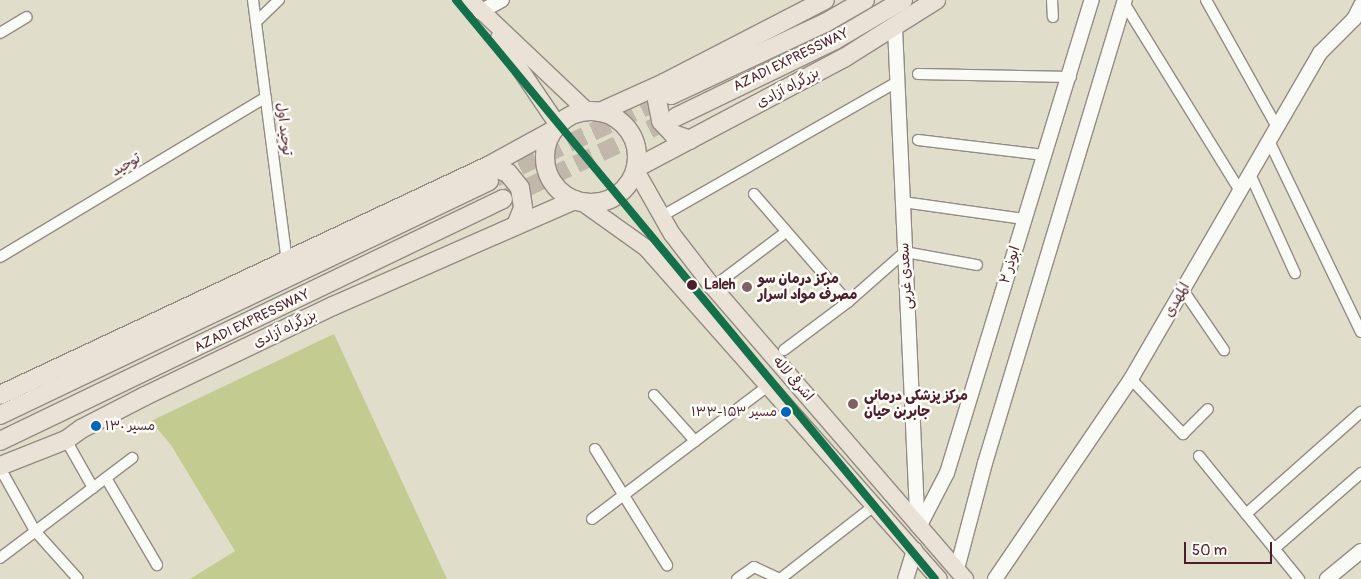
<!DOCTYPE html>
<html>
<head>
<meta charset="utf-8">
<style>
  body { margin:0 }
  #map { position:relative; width:1361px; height:579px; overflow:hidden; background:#e0ddcb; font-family:Pangolin,"Playpen Sans Arabic",sans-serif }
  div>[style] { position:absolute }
  .green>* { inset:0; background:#c3cb90 }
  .trunk-tunnel>* { height:18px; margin-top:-9px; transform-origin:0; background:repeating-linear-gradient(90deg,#c2b7ab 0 18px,transparent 0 27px) }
  .roads { filter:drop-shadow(1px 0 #948b84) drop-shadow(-1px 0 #948b84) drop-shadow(0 1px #948b84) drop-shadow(0 -1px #948b84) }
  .minor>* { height:10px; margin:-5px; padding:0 5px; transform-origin:5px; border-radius:5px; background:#fafaf7 }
  .tertiary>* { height:14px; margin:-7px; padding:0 7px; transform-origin:7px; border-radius:7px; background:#fafaf7 }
  .secondary>* { height:15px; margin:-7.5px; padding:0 7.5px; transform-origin:7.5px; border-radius:7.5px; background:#f4f1ea }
  .primary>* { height:16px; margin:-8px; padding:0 8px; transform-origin:8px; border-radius:8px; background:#eae2d6 }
  .trunk>* { height:18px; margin:-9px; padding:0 9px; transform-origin:9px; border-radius:9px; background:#eae2d6 }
  .trunk>.ring { margin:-9px; padding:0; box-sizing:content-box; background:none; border:18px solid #eae2d6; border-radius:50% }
  .metro-1>* { height:8px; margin:-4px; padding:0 4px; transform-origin:4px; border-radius:4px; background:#147049 }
  .dots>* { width:14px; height:14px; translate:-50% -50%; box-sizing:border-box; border:2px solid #fdfcf7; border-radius:50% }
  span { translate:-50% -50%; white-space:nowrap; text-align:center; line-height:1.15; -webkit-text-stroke:5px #fdfcf7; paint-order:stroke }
  .bus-label { font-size:13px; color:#4a1f2b }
  .right { translate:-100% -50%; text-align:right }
  .left { translate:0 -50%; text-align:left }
  .street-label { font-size:14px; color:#4a1f2b }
  .poi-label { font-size:14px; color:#4a1f2b; font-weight:700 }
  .stop-label { font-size:14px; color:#4a1f2b; font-weight:700 }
  .scale { position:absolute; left:1184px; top:542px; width:88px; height:22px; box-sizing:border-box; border:2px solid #4a1f2b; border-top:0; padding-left:6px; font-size:15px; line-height:18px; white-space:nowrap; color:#4a1f2b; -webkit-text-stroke:4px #fdfcf7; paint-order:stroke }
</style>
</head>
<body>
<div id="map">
  <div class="green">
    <i style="clip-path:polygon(334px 334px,447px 579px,190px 579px,235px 551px,171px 445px,151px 421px)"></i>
  </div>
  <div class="trunk-tunnel">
    <i style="left:495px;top:178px;width:195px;rotate:-25.2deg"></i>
    <i style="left:503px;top:199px;width:191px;rotate:-25.4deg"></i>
  </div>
  <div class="roads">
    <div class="minor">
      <i style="left:253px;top:0;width:264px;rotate:82.6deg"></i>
      <i style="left:1052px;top:0;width:17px;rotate:87deg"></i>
      <i style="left:1206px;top:0;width:145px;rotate:60.8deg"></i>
      <i style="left:1124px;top:3px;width:221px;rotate:58.3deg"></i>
      <i style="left:256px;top:22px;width:32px;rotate:-44deg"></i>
      <i style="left:0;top:33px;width:31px;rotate:-31deg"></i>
      <i style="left:918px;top:74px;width:153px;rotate:1.1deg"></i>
      <i style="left:918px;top:140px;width:127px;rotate:6.8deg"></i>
      <i style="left:1269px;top:141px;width:212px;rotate:64.3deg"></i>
      <i style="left:1250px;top:174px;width:109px;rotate:65.6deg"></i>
      <i style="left:754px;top:194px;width:143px;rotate:49deg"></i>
      <i style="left:903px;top:202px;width:122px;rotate:8deg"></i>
      <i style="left:662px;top:216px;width:271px;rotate:-29.7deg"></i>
      <i style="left:0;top:257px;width:310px;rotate:-31deg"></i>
      <i style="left:713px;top:287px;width:86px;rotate:-37deg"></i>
      <i style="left:1183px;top:290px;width:73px;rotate:55.7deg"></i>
      <i style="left:784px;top:350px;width:80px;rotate:-36.9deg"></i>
      <i style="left:848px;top:302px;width:76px;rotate:-41.3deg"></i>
      <i style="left:905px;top:252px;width:73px;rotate:10.2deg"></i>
      <i style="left:1131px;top:379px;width:76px;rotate:46.6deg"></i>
      <i style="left:1183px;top:434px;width:35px;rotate:-45deg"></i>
      <i style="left:654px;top:395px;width:62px;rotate:48.3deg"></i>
      <i style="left:66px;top:440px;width:55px;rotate:60.6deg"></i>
      <i style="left:595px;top:449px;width:137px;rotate:58.2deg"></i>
      <i style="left:1199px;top:456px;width:159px;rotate:50.9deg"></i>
      <i style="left:0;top:468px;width:72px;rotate:60.9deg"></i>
      <i style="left:35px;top:531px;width:64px;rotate:48.1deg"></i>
      <i style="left:106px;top:478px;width:101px;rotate:59.6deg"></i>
      <i style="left:1246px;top:514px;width:154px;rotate:-41.6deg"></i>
      <i style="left:592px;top:519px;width:222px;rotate:-37.1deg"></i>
      <i style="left:1274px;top:549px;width:116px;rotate:-41.1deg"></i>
      <i style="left:0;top:558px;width:166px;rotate:-37.1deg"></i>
      <i style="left:737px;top:579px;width:21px;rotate:-35deg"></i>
      <i style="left:754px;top:567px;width:29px;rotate:25deg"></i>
      <i style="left:780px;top:579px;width:120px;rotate:-37.9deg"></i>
    </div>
    <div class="tertiary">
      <i style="left:480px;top:12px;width:25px;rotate:-29deg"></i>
      <i style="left:895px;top:28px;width:498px;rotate:87.4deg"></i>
      <i style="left:919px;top:527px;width:61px;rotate:-62.6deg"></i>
      <i style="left:947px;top:473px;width:495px;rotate:-73deg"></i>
      <i style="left:957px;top:569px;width:110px;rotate:-75.2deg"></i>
      <i style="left:985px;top:463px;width:484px;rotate:-73.2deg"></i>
      <i style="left:995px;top:579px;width:242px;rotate:-55.8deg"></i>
      <i style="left:1131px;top:379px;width:377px;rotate:-59.9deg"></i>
      <i style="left:1320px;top:53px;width:48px;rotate:-45deg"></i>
      <i style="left:1354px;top:19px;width:16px;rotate:-63deg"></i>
      <i style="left:1327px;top:579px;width:44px;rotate:-39.5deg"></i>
    </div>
    <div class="secondary">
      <i style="left:905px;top:579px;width:31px;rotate:-73deg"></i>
    </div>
    <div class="primary">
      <i style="left:470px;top:0;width:161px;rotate:43.5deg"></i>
      <i style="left:499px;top:38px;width:105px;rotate:55.9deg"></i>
      <i style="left:635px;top:169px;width:75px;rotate:60.4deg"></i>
      <i style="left:672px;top:234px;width:67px;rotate:52.3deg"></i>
      <i style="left:713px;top:287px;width:386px;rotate:49.2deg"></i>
      <i style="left:583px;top:203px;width:77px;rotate:35.5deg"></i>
      <i style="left:646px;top:248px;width:442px;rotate:48.5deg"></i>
    </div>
    <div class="trunk">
      <i style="left:664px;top:83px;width:18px;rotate:112deg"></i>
      <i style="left:657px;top:100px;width:21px;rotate:79deg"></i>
      <i style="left:661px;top:121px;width:18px;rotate:47deg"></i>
      <i style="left:673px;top:134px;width:18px;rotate:19deg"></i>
      <i style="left:671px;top:95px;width:170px;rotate:-25.1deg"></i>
      <i style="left:825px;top:23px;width:46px;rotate:-29.9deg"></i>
      <i class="ring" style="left:545px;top:111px;width:74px;height:74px"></i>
      <i style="left:600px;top:112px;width:70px;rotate:-24.4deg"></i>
      <i style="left:664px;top:83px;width:181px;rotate:-27.3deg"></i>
      <i style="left:676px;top:117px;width:177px;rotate:-25.8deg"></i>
      <i style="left:835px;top:40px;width:79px;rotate:-30.5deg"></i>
      <i style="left:488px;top:166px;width:21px;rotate:19deg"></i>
      <i style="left:508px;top:173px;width:19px;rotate:51deg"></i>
      <i style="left:520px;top:188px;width:20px;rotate:81deg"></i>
      <i style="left:523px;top:208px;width:18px;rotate:112deg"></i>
      <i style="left:636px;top:168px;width:235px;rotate:-27.9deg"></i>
      <i style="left:844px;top:58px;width:109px;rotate:-32.2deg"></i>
      <i style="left:0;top:395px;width:539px;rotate:-25.14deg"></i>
      <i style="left:488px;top:166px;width:73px;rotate:-28.7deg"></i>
      <i style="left:0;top:415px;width:542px;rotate:-25.57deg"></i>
      <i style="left:0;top:441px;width:558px;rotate:-25.69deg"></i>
      <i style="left:0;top:466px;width:71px;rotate:-21.5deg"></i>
      <i style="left:66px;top:440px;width:19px;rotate:-36deg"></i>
      <i style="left:81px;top:429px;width:72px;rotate:-27.3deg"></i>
      <i style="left:145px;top:396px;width:208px;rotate:-25.6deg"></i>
      <i style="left:333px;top:306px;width:264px;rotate:-23.7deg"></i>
    </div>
  </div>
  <div class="metro-1">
    <i style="left:456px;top:0;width:751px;rotate:50.4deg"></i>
  </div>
  <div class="dots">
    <i style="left:692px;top:285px;background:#4a1f2b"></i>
    <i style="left:747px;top:287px;background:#7e6263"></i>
    <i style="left:853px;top:404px;background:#7e6263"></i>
    <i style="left:786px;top:412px;background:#0065bd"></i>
    <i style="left:96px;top:426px;background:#0065bd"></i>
  </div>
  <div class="bus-label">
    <span class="right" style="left:777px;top:412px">مسیر ۱۵۳-۱۳۳</span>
    <span class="left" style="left:105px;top:426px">مسیر ۱۳۰</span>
  </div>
  <div class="street-label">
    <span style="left:791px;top:60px;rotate:-26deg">AZADI EXPRESSWAY</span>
    <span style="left:788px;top:88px;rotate:-28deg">بزرگراه آزادی</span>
    <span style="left:284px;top:129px;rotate:83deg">توحید اول</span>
    <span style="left:126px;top:165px;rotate:-31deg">توحید</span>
    <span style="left:1010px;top:265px;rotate:-73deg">ابوذر ۲</span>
    <span style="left:906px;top:276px;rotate:-93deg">سعدی غربی</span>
    <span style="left:1177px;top:300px;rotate:-60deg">المهدی</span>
    <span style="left:252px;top:321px;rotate:-26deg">AZADI EXPRESSWAY</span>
    <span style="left:285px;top:329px;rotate:-26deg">بزرگراه آزادی</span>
    <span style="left:793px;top:379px;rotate:49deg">اشرفی لاله</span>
  </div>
  <div class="poi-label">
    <span class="left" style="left:758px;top:287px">مرکز درمان سو<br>مصرف مواد اسرار</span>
    <span class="left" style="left:864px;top:404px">مرکز پزشکی درمانی<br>جابربن حیان</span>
  </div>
  <div class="stop-label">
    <span class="left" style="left:704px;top:285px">Laleh</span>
  </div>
  <div class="scale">50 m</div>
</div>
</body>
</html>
